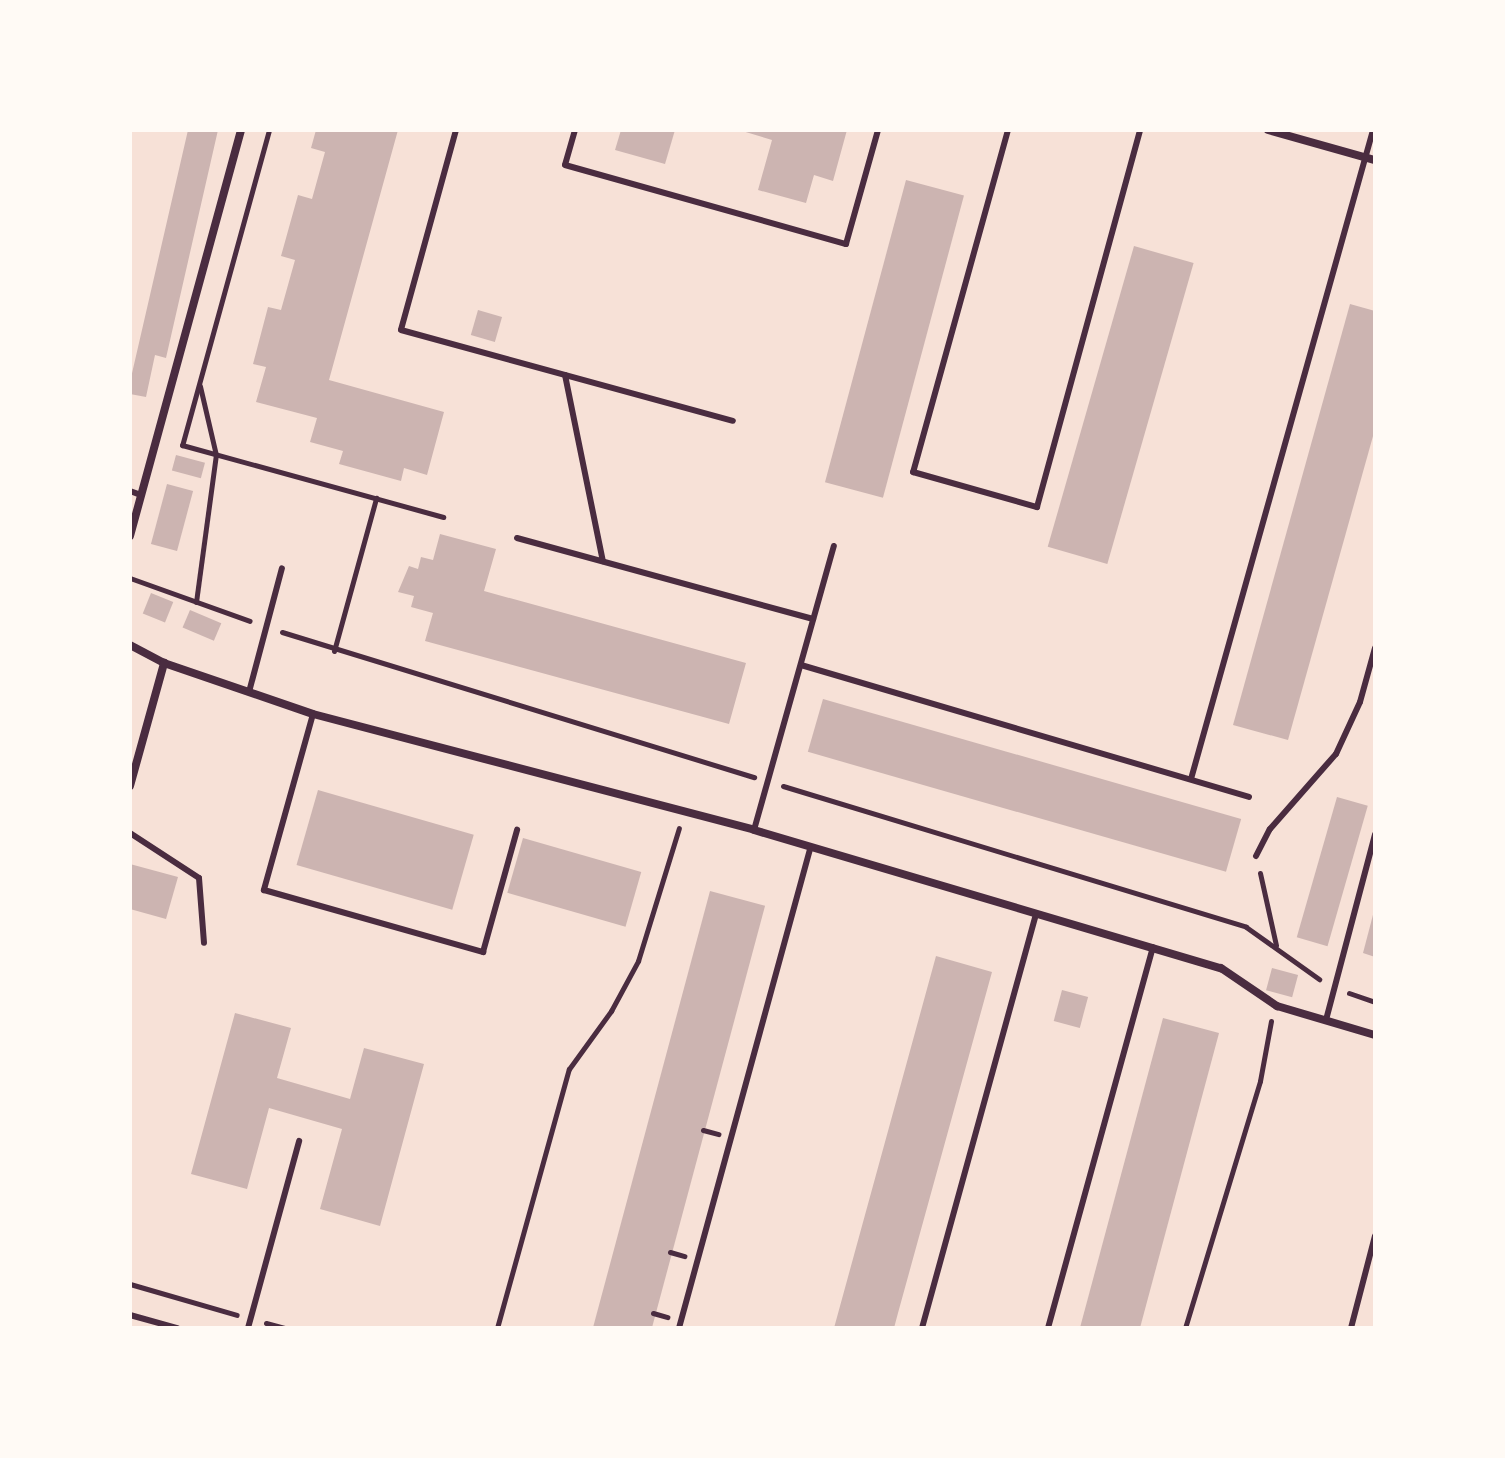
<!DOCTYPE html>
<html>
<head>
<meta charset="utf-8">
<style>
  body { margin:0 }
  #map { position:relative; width:1505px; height:1458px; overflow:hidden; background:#f7e1d7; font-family:Raleway,sans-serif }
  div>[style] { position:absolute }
  .building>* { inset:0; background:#ccb4b1; transform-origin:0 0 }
  .path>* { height:5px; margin:-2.5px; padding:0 2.5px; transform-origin:2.5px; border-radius:2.5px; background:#4a2c40 }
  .service>* { height:6px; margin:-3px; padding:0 3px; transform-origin:3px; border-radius:3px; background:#4a2c40 }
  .minor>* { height:8px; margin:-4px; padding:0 4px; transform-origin:4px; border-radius:4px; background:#4a2c40 }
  span { translate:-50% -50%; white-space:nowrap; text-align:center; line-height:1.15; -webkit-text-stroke:6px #fffaf5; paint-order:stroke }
  .frame { position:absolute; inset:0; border:132px solid #fffaf5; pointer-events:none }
</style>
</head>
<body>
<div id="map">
  <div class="building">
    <i style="clip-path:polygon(188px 130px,218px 130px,166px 358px,155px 355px,146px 397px,130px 394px,130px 382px)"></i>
    <i style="clip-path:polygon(316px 130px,398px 130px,329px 380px,444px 412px,427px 475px,404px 468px,401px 481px,339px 464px,343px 451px,310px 442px,317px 418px,256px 402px,266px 367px,253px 364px,268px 307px,281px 310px,295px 260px,281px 256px,298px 195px,312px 199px,325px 152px,311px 148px)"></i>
    <i style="clip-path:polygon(621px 130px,675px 130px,665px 164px,615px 150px)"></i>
    <i style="clip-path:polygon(739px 130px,847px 130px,833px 181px,814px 175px,806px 203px,758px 190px,772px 140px)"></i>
    <i style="left:906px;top:180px;width:60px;height:313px;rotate:15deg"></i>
    <i style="left:1134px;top:246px;width:62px;height:313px;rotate:16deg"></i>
    <i style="clip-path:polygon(1350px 304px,1375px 311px,1375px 429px,1288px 740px,1233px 725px)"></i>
    <i style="left:478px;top:310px;width:25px;height:26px;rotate:16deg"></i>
    <i style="left:176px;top:455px;width:30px;height:16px;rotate:15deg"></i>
    <i style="left:167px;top:484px;width:27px;height:62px;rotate:15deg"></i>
    <i style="clip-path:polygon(440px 534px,496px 549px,484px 591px,746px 663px,729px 724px,425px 641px,433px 613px,411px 607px,414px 596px,398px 592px,409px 566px,418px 569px,421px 557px,433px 560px)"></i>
    <i style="left:151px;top:593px;width:24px;height:22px;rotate:22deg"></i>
    <i style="left:190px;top:610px;width:34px;height:19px;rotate:23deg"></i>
    <i style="left:823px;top:699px;width:435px;height:55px;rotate:16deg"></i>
    <i style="left:318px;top:790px;width:162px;height:78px;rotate:16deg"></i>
    <i style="left:1337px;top:797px;width:32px;height:146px;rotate:16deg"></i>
    <i style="left:523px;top:838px;width:123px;height:57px;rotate:16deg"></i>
    <i style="clip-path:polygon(130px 864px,178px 877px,166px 919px,130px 909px)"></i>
    <i style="left:710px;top:891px;width:57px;height:453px;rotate:15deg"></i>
    <i style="clip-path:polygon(1374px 911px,1375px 911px,1375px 957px,1363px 953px)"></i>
    <i style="clip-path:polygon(936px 956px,992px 972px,898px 1313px,894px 1328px,834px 1328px)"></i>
    <i style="left:1272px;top:968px;width:27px;height:23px;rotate:15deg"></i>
    <i style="left:1062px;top:990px;width:27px;height:32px;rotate:15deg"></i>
    <i style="clip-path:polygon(235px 1013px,291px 1028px,277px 1078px,350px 1099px,364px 1048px,424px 1064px,380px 1226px,320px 1209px,342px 1129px,269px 1108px,247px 1189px,191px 1174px)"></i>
    <i style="left:1163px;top:1018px;width:58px;height:321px;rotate:15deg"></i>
  </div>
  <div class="path">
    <i style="left:269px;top:130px;width:327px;rotate:105.4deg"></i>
    <i style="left:182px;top:445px;width:271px;rotate:15.4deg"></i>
    <i style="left:130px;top:578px;width:127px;rotate:19.7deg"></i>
    <i style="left:196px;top:602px;width:148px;rotate:-82.3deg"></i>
    <i style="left:216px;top:455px;width:71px;rotate:-103.1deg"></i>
    <i style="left:282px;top:632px;width:494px;rotate:17.1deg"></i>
    <i style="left:334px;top:651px;width:159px;rotate:-74.6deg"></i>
    <i style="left:783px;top:786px;width:484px;rotate:16.9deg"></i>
    <i style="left:1246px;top:927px;width:90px;rotate:35.5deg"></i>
    <i style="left:1260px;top:873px;width:74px;rotate:77.5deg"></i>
    <i style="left:1349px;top:993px;width:28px;rotate:19deg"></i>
    <i style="left:703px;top:1130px;width:16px;rotate:15deg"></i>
    <i style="left:670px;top:1252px;width:15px;rotate:16deg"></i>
    <i style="left:130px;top:1284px;width:111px;rotate:16.2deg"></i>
    <i style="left:653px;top:1313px;width:15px;rotate:16deg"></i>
    <i style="left:266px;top:1323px;width:20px;rotate:15deg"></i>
    <i style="left:497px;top:1328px;width:269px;rotate:-74.5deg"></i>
    <i style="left:569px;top:1069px;width:72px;rotate:-54.1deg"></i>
    <i style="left:611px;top:1011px;width:57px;rotate:-61.6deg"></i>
    <i style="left:638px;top:961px;width:139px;rotate:-72.9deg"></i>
    <i style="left:1185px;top:1328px;width:258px;rotate:-73.1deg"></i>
    <i style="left:1260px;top:1081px;width:61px;rotate:-79.6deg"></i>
  </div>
  <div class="service">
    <i style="left:456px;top:130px;width:207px;rotate:105.4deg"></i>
    <i style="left:401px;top:330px;width:344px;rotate:15.3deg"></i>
    <i style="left:575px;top:130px;width:36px;rotate:106deg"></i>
    <i style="left:565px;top:165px;width:292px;rotate:15.7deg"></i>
    <i style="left:846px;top:244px;width:118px;rotate:-74.3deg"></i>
    <i style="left:1008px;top:130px;width:355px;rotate:105.5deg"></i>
    <i style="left:913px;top:472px;width:129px;rotate:15.8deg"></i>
    <i style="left:1037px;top:507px;width:391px;rotate:-74.7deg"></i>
    <i style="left:565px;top:375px;width:190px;rotate:78.5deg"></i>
    <i style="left:130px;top:491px;width:12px;rotate:20deg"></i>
    <i style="left:517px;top:538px;width:307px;rotate:15.3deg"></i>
    <i style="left:801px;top:665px;width:467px;rotate:16.4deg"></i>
    <i style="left:249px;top:692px;width:128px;rotate:-75.1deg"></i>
    <i style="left:313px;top:714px;width:183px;rotate:105.6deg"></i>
    <i style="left:264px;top:890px;width:228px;rotate:15.8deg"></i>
    <i style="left:483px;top:952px;width:127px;rotate:-74.4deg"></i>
    <i style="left:1191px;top:779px;width:674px;rotate:-74.33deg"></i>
    <i style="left:754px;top:830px;width:295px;rotate:-74.3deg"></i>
    <i style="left:130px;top:833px;width:82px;rotate:33.1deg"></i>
    <i style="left:199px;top:878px;width:65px;rotate:85.6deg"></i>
    <i style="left:1256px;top:856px;width:30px;rotate:-63deg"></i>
    <i style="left:1270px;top:829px;width:100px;rotate:-48.7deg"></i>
    <i style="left:1336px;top:754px;width:57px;rotate:-65.2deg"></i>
    <i style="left:1360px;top:702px;width:56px;rotate:-74.5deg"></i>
    <i style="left:1326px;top:1020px;width:192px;rotate:-75.2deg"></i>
    <i style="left:130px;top:1315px;width:49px;rotate:15.5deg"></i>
    <i style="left:248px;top:1328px;width:194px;rotate:-74.7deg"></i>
    <i style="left:679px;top:1328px;width:499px;rotate:-74.7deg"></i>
    <i style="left:922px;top:1328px;width:429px;rotate:-74.6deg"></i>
    <i style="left:1048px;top:1328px;width:395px;rotate:-74.6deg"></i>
    <i style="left:1351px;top:1328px;width:95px;rotate:-75.4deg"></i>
  </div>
  <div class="minor">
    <i style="left:1268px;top:130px;width:111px;rotate:15.7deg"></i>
    <i style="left:130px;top:536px;width:421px;rotate:-74.7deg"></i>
    <i style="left:130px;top:645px;width:38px;rotate:28deg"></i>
    <i style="left:164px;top:663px;width:157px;rotate:18.9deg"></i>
    <i style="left:313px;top:714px;width:456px;rotate:14.7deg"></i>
    <i style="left:754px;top:830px;width:487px;rotate:16.5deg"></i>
    <i style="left:1221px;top:968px;width:68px;rotate:34.2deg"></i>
    <i style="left:1277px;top:1006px;width:102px;rotate:16.5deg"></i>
    <i style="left:130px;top:786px;width:128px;rotate:-74.5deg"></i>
  </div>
  <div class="frame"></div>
</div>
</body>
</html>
